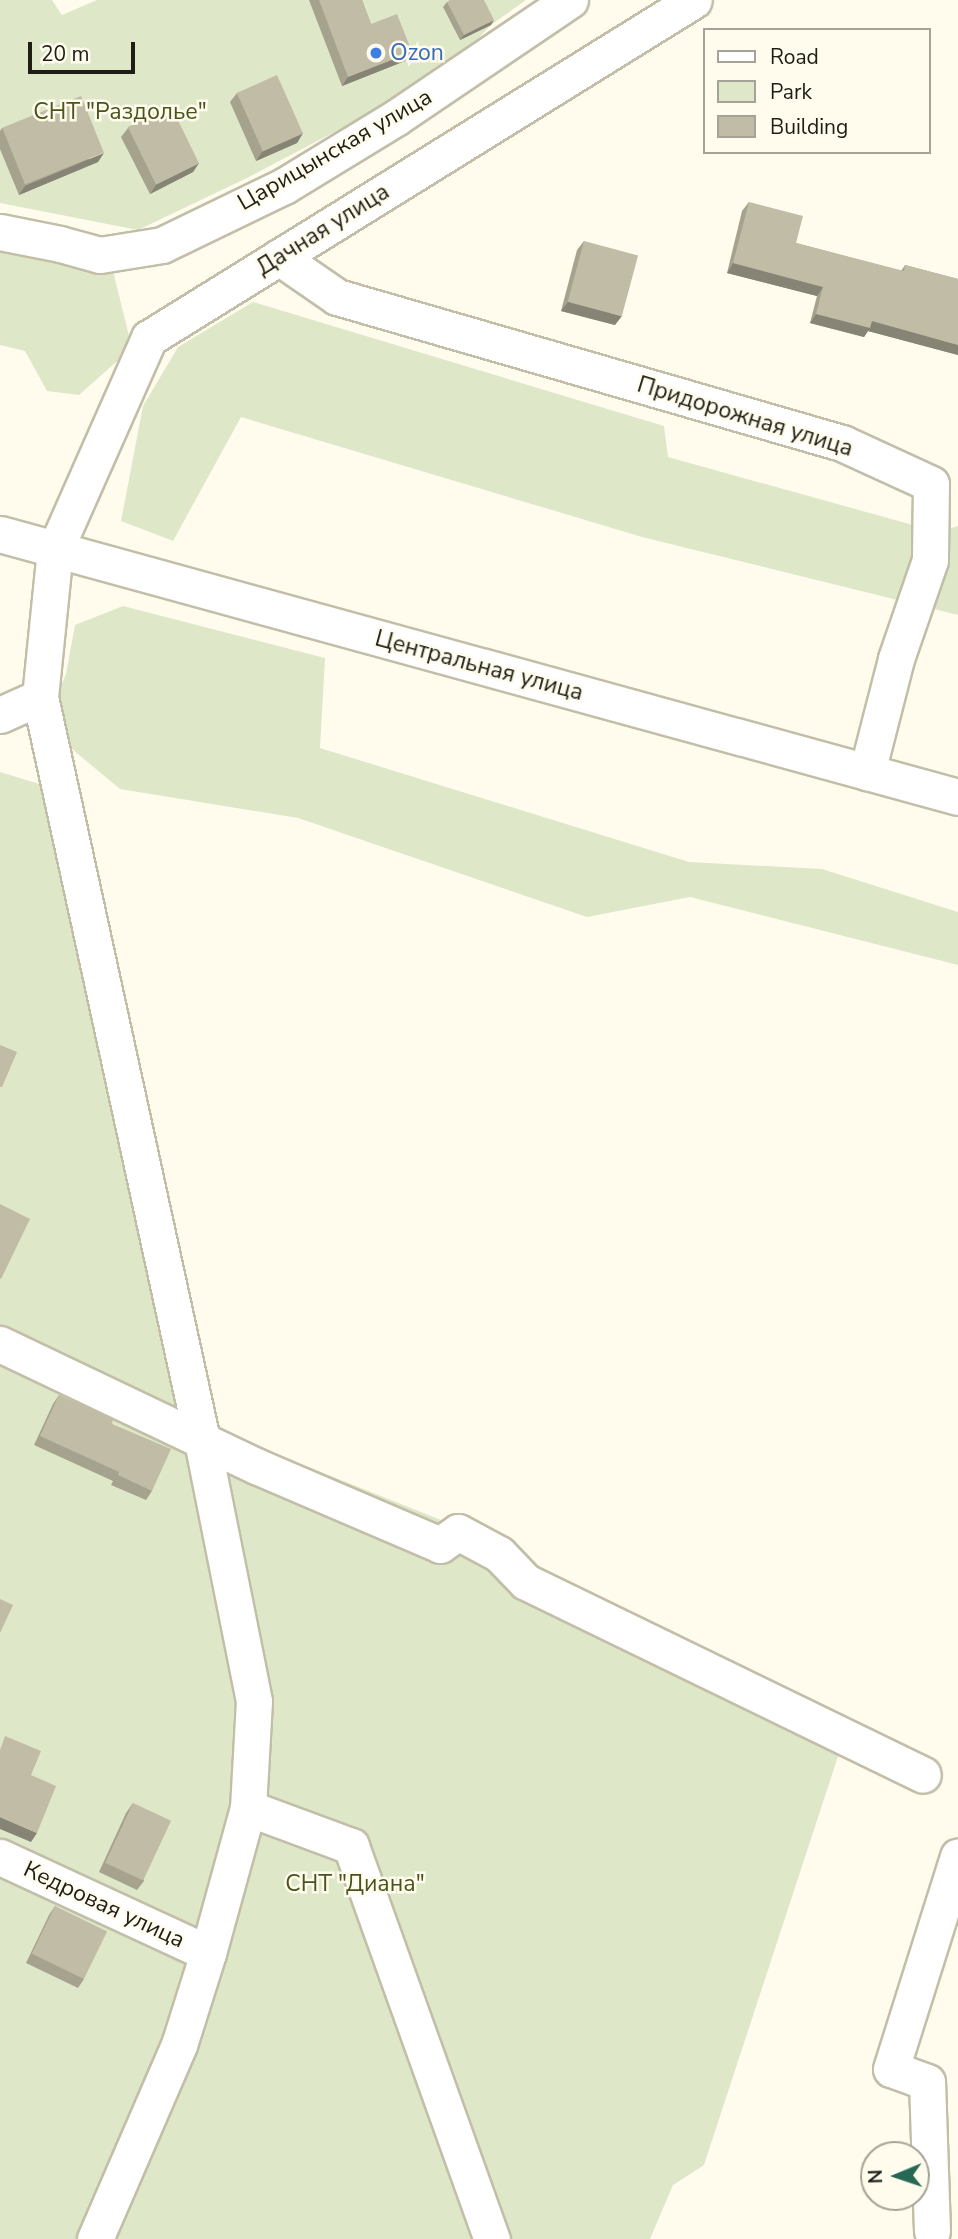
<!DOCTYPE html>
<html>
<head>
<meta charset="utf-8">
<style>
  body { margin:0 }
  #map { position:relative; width:958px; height:2239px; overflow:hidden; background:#fffcee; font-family:"Nunito Sans",sans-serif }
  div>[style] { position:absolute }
  .green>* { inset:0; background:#dfe7c9 }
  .roads { filter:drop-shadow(2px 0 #c2bea8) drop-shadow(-2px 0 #c2bea8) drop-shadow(0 2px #c2bea8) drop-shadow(0 -2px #c2bea8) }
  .minor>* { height:35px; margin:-17.5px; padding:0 17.5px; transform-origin:17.5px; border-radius:17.5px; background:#fff }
  .wall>* { inset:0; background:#a5a28e }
  .shaded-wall>* { inset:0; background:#868474 }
  .building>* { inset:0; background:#c0bca5; transform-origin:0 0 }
  .dots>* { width:19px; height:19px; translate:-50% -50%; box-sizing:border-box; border:4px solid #fffcee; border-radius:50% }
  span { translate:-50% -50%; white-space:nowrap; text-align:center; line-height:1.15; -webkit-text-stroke:5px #fffcee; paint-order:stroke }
  .shop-label { font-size:23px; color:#366cbe }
  .left { translate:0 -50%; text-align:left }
  .park-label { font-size:23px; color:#49541d }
  .street-label { font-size:23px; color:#1f1e16 }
  .legend { position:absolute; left:703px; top:28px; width:228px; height:126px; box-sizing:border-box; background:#fffcee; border:2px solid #a5a398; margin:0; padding:9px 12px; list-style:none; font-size:21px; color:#1f1e16 }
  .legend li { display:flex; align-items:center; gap:14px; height:35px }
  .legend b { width:35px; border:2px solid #a5a398 }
  .north { position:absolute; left:860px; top:2141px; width:70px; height:70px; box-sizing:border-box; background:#fffcee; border:2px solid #a5a398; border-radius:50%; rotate:268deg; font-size:19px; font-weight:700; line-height:28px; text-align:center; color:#1f1e16 }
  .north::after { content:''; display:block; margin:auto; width:24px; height:32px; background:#276755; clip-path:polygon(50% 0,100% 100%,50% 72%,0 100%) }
  .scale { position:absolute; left:28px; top:42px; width:107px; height:32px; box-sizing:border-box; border:4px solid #1f1e16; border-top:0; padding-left:9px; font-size:21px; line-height:24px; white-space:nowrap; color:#1f1e16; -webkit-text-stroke:5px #fffcee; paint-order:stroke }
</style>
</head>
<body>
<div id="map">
  <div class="green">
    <i style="clip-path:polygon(0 0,52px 0,62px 15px,97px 0,526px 0,491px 25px,459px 59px,422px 86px,247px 178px,138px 230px,0 203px)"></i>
    <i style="clip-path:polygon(0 242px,33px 248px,113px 271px,132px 348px,79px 395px,47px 391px,25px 351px,0 345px)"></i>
    <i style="clip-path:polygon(253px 302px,664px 426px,668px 457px,938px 532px,958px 526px,958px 615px,642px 537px,241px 417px,173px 541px,121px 521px,143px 406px,178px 347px)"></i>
    <i style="clip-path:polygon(123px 606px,325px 658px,320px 748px,689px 862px,822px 869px,958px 912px,958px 965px,690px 897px,587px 917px,298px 818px,120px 789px,55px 735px,50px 712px,66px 674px,75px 625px)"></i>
    <i style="clip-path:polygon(0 772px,82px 797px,216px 1430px,501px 1544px,529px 1576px,846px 1732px,704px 2165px,673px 2185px,650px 2239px,0 2239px)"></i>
  </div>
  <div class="roads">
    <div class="minor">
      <i style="left:0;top:232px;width:61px;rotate:11.3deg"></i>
      <i style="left:60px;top:244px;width:41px;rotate:15.4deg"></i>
      <i style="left:100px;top:255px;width:63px;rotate:-9.2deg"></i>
      <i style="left:162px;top:245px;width:136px;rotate:-25.8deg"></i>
      <i style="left:284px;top:186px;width:132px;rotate:-31.4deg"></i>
      <i style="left:397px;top:117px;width:209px;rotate:-34.1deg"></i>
      <i style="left:279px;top:257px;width:70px;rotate:34.6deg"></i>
      <i style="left:337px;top:297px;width:526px;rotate:16.13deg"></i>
      <i style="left:842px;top:443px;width:98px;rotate:24.7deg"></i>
      <i style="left:931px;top:484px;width:76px;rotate:90.8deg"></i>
      <i style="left:930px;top:560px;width:105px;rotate:109deg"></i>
      <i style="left:896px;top:659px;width:117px;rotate:104.4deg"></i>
      <i style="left:0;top:534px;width:993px;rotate:15.35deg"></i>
      <i style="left:0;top:715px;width:44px;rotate:-24.2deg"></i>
      <i style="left:0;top:1344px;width:284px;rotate:25.5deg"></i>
      <i style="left:256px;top:1466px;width:200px;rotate:23.2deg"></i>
      <i style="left:440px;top:1545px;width:22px;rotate:-36deg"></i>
      <i style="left:458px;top:1532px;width:47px;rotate:28.2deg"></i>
      <i style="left:499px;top:1554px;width:39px;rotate:46deg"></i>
      <i style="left:526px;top:1582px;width:441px;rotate:25.9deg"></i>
      <i style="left:248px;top:1808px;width:110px;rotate:20.3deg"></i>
      <i style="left:351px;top:1846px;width:418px;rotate:70.3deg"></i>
      <i style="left:0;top:1857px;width:229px;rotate:24.8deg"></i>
      <i style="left:932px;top:2231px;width:149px;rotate:-91.9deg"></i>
      <i style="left:927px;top:2082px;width:38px;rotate:-160deg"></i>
      <i style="left:891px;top:2069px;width:223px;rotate:-72.5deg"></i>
      <i style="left:95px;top:2239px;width:211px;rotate:-66.6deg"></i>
      <i style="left:179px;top:2045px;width:96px;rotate:-72.5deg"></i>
      <i style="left:208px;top:1953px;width:150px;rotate:-74.6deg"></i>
      <i style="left:248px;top:1808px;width:107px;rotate:-86.8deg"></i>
      <i style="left:254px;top:1701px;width:266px;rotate:-101.3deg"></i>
      <i style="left:202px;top:1440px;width:760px;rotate:-102.3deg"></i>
      <i style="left:40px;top:697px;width:148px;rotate:-84.2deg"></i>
      <i style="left:55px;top:550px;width:232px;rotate:-66.1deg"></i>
      <i style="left:149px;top:338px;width:641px;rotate:-31.81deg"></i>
    </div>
  </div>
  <div class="wall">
    <i style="clip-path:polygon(309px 0,362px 0,371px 24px,405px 61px,342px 86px)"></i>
    <i style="clip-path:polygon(447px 2px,491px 25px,460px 40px,443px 7px)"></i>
    <i style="clip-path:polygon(237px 93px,303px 133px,297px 143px,256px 161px,230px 102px)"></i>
    <i style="clip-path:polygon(2px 128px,98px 162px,19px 195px,0 149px,0 131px)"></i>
    <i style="clip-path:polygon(128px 128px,199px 163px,193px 172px,150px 194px,121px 137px)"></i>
    <i style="clip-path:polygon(749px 202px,796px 243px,901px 271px,905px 265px,958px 279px,958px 355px,868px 331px,864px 337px,810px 323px,817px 296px,727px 273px,742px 211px)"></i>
    <i style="clip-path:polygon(584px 241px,615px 325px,561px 311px,577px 250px)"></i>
    <i style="clip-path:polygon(59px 1395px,112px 1424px,152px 1491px,146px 1500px,111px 1485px,113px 1481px,34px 1445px,53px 1404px)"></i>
    <i style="clip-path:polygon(133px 1803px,144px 1881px,137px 1890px,99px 1872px,126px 1813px)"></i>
    <i style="clip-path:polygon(55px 1906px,84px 1979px,78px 1988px,26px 1963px,49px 1915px)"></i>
  </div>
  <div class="shaded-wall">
    <i style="clip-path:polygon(494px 20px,491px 25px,460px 40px,464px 35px)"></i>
    <i style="clip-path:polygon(412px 52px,405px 61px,342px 86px,348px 77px)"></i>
    <i style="clip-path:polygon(303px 133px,297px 143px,256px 161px,262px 152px)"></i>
    <i style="clip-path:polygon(104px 153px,98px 162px,19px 195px,25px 186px)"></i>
    <i style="clip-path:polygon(199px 163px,193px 172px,150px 194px,156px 185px)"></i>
    <i style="clip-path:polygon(733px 263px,823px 287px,817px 296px,727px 273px)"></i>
    <i style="clip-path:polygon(568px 302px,622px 316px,615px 325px,561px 311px)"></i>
    <i style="clip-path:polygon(816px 314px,872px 321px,958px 345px,958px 355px,868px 331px,864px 337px,810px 323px)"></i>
    <i style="clip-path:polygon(0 1817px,37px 1833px,31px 1842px,0 1829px)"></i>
  </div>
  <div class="building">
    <i style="clip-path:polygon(319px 0,362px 0,371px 24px,397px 14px,412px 52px,348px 77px)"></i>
    <i style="clip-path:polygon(450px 0,484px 0,494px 20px,464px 35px,447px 2px)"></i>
    <i style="left:277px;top:75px;width:64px;height:44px;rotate:66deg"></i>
    <i style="left:81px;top:96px;width:61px;height:85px;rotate:68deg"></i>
    <i style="left:171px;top:106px;width:64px;height:48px;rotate:64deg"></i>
    <i style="clip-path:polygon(749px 202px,803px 216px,796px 243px,904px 271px,905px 265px,958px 279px,958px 345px,872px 321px,870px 328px,816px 314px,823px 287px,733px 263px)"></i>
    <i style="left:584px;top:241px;width:56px;height:63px;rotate:15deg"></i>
    <i style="clip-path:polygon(0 1045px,17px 1052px,2px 1087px,0 1087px)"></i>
    <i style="clip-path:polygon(0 1204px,30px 1219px,1px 1279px,0 1278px)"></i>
    <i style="clip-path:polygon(59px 1395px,113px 1419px,112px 1424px,171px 1449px,152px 1491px,118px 1475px,119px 1472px,40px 1436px)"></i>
    <i style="clip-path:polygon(0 1599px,13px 1605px,0 1633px)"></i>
    <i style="clip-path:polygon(5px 1736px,41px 1751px,31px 1775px,56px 1786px,37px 1833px,0 1817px,0 1750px)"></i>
    <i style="left:133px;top:1803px;width:42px;height:66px;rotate:25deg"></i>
    <i style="left:55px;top:1906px;width:58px;height:53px;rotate:26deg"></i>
  </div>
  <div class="dots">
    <i style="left:376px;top:53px;background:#3f7fe0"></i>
  </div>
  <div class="shop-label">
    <span class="left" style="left:390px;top:53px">Ozon</span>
  </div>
  <div class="park-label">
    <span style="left:120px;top:112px">СНТ "Раздолье"</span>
    <span style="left:355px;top:1884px">СНТ "Диана"</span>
  </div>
  <div class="street-label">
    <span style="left:335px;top:150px;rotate:-30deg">Царицынская улица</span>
    <span style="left:323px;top:230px;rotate:-32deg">Дачная улица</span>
    <span style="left:745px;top:417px;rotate:17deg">Придорожная улица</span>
    <span style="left:479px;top:666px;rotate:15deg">Центральная улица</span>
    <span style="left:104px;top:1905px;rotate:25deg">Кедровая улица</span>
  </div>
  <ul class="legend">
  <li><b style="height:9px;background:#fff"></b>Road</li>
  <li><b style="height:19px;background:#dfe7c9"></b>Park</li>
  <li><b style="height:19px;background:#c0bca5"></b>Building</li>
  </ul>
  <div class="north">N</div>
  <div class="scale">20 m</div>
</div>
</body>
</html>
